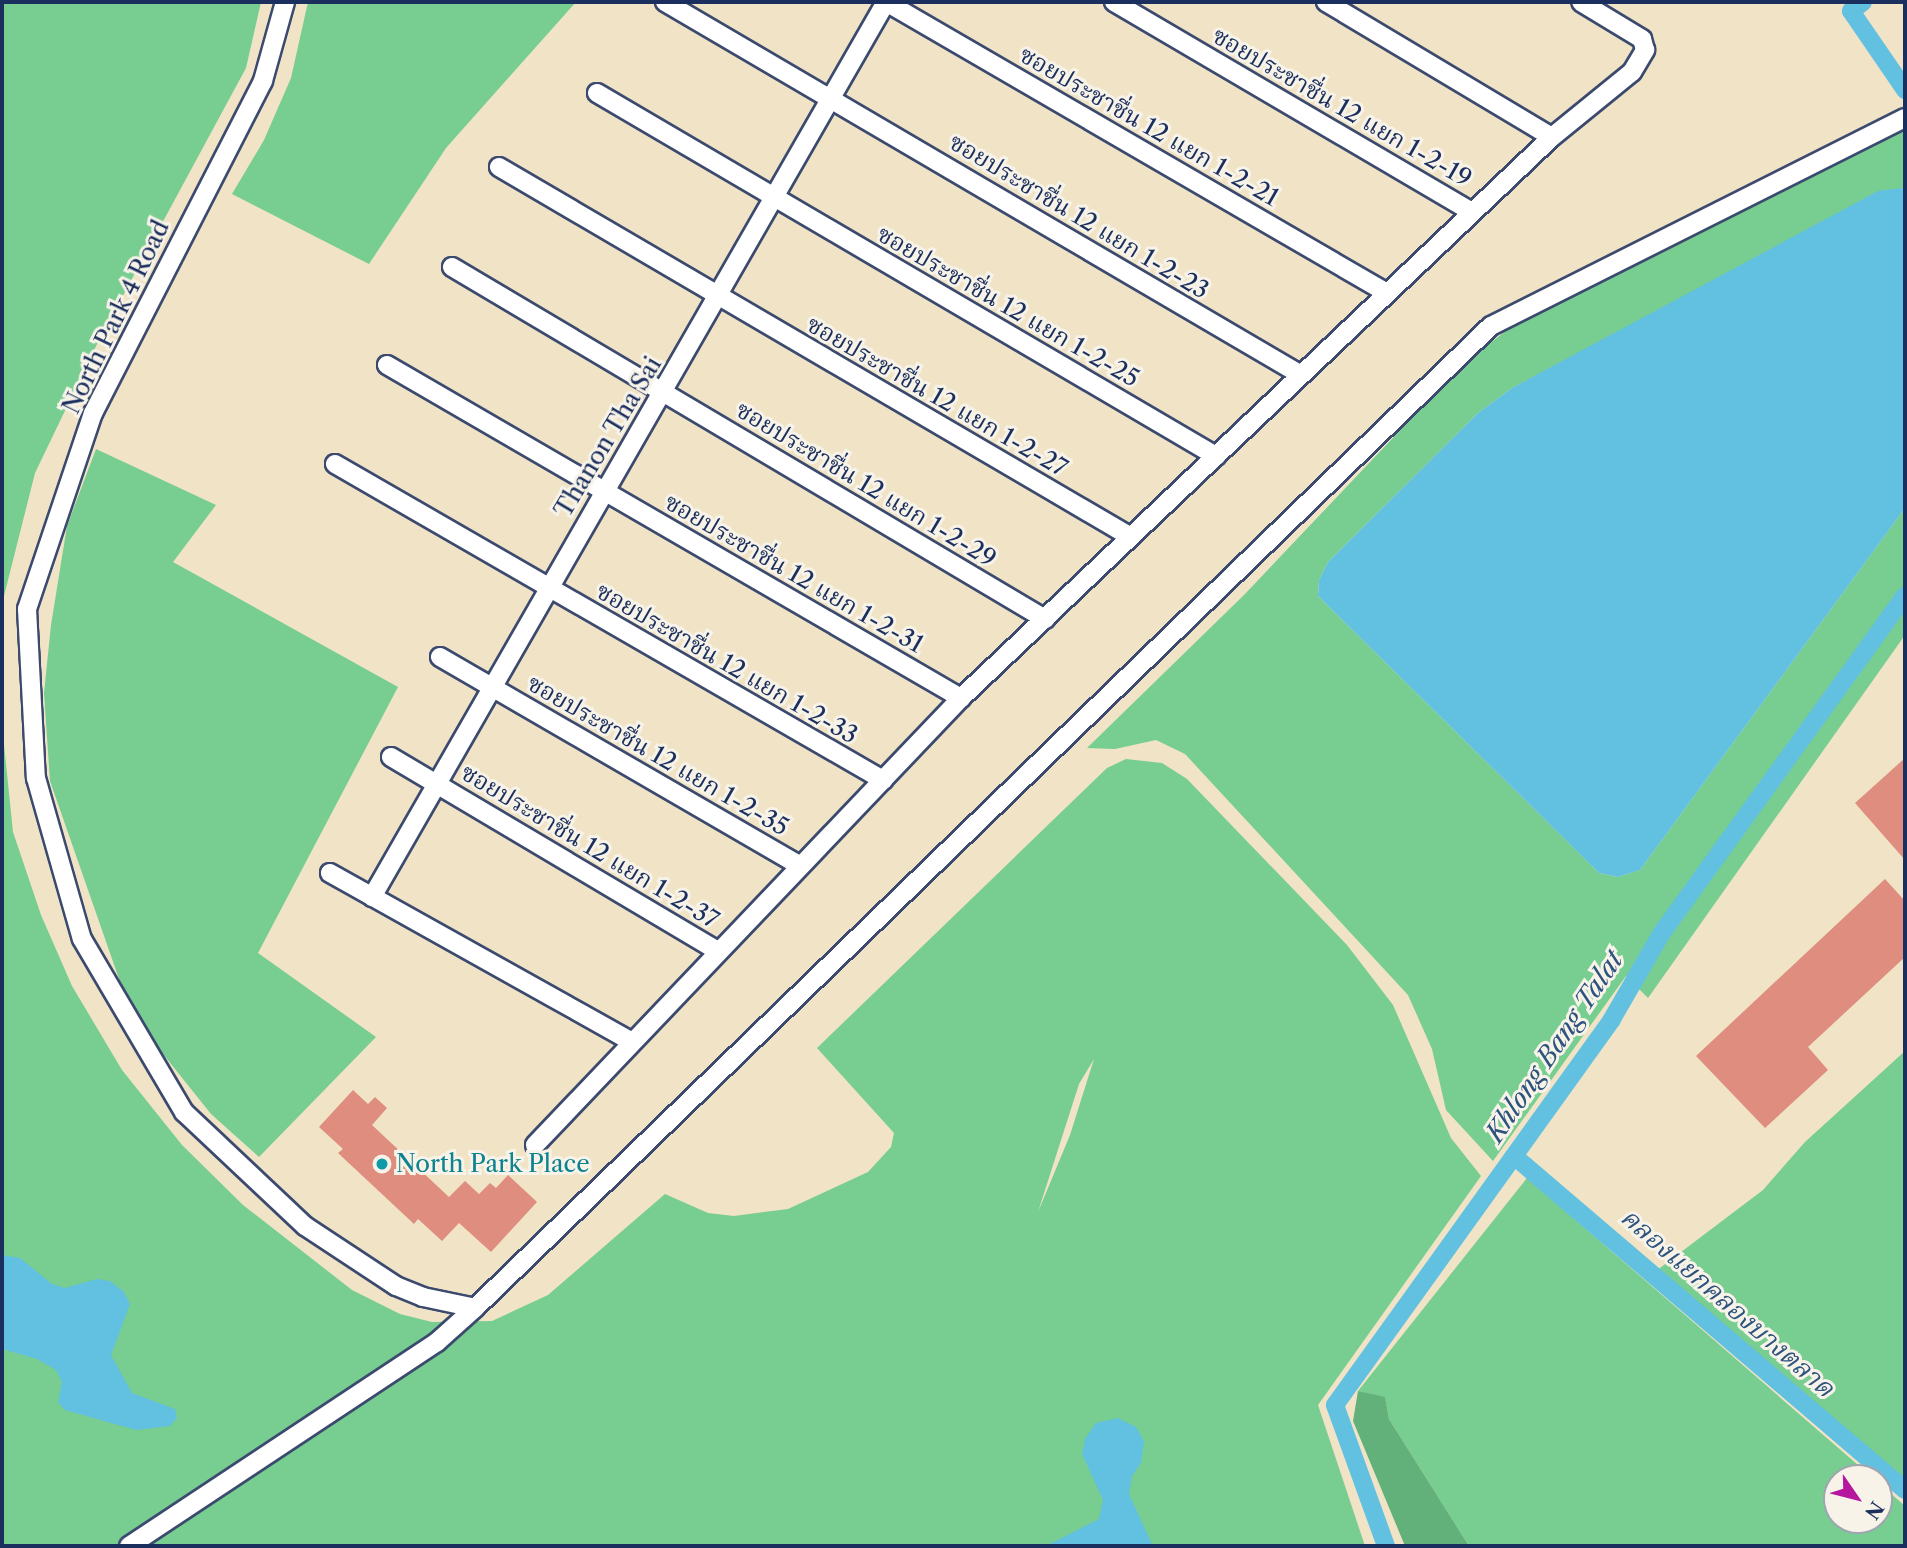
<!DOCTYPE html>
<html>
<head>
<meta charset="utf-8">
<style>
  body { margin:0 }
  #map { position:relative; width:1907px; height:1548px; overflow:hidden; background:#f0e3c6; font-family:"Libre Caslon Text","Noto Serif Thai",serif }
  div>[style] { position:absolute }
  .green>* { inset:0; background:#78cd90 }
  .forest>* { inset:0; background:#62b07a }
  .water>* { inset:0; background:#62c0e0 }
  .canal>* { height:18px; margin:-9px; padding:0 9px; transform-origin:9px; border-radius:9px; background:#62c0e0 }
  .building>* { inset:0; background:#de8d7e }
  .roads { filter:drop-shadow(2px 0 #3b4a6e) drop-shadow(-2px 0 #3b4a6e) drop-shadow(0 2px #3b4a6e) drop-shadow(0 -2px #3b4a6e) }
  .minor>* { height:18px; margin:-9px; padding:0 9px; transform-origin:9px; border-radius:9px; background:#fff }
  .dots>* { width:19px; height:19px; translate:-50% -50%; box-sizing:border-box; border:4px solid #f7f3e8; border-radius:50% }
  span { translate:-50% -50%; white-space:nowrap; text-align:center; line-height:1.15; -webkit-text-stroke:6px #f7f3e8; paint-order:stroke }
  .street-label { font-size:24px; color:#1b2f5e }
  .culture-label { font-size:24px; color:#0d838f }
  .left { translate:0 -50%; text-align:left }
  .water-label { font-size:26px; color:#2d537e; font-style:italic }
  .frame { position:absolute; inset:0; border:4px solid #1b2f5e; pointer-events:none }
  .north { position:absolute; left:1823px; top:1464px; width:70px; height:70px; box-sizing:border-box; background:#f7f3e8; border:2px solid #9fa5b1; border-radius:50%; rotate:125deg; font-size:19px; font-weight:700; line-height:28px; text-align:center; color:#1b2f5e }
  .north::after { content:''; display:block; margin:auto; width:24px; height:32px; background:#b5179e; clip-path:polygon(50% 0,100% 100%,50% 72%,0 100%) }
</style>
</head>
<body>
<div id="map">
  <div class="green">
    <i style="clip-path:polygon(2px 2px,261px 2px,246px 68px,100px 338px,35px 473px,4px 596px,2px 690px)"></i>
    <i style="clip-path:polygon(308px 2px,576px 2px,446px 148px,369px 264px,232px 194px,264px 140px,291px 78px)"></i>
    <i style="clip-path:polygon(1905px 130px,1905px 190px,1901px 188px,1512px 388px,1478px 413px,1328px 562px,1319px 580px,1318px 596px,1599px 873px,1618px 877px,1640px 870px,1905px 508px,1905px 635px,1648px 998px,1626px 976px,1493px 1161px,1446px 1110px,1432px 1049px,1408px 995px,1185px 754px,1156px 740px,1115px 749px,1087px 748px,1244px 595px,1462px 365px,1521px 319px)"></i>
    <i style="clip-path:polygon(96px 449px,216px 505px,173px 562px,398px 687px,258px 953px,376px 1037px,259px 1157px,211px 1114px,155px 1044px,125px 996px,50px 781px,44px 693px,51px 625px,67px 526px)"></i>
    <i style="clip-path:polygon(evenodd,2px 725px,13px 832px,41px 915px,72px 986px,122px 1070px,182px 1145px,243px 1205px,352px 1290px,400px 1314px,432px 1322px,492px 1321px,548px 1295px,665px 1194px,708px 1213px,734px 1216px,788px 1209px,868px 1172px,891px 1147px,894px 1133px,817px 1048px,1107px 768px,1126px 759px,1162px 763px,1187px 779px,1347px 945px,1393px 1005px,1451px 1138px,1481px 1176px,1318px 1405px,1365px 1546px,2px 1546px,2px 725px,1094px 1059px,1070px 1135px,1038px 1212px,1079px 1084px,1094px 1059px)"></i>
    <i style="clip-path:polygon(1905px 1051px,1905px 1484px,1656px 1271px,1763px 1190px,1805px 1142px)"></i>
    <i style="clip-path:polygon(1527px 1178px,1873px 1478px,1837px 1478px,1837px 1520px,1879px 1520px,1879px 1483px,1905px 1506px,1905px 1546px,1469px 1546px,1389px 1419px,1385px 1398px,1358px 1391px)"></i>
  </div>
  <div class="forest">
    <i style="clip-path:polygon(1358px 1391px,1385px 1397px,1389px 1419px,1469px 1546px,1405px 1546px,1353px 1421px)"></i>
  </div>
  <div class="water">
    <i style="clip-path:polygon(1901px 188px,1905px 190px,1905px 508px,1640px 870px,1618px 877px,1599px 873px,1318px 596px,1319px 580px,1328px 562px,1478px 413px,1512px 388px,1878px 191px)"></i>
    <i style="clip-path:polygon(2px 1255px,20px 1258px,52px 1284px,65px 1288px,97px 1279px,110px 1281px,124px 1292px,130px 1304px,111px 1355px,132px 1393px,175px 1409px,177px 1418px,170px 1426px,136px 1430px,65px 1410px,58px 1402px,62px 1382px,56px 1370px,37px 1359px,2px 1349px)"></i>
    <i style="clip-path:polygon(1118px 1418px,1136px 1427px,1144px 1441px,1141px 1463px,1132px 1476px,1129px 1494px,1152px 1544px,1046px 1546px,1099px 1519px,1103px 1500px,1082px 1454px,1085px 1439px,1096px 1423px)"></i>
  </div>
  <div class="canal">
    <i style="left:1863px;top:2px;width:15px;rotate:143deg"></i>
    <i style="left:1851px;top:11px;width:96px;rotate:55.6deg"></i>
    <i style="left:1514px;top:1156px;width:514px;rotate:40.5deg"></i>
    <i style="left:1386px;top:1546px;width:150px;rotate:-109.9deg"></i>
    <i style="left:1335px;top:1405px;width:475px;rotate:-54.3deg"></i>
    <i style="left:1612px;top:1019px;width:98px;rotate:-60deg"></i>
    <i style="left:1661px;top:934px;width:417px;rotate:-54.2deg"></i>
  </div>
  <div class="building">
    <i style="clip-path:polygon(1905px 758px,1905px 860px,1855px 803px)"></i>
    <i style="clip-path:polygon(1885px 879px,1905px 901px,1905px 957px,1808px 1047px,1828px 1070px,1765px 1128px,1696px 1056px)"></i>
    <i style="clip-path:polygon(353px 1090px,368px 1104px,375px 1097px,387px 1108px,372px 1125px,449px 1197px,465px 1181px,479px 1194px,490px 1183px,496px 1188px,508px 1175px,537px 1202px,491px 1252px,459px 1223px,442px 1241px,418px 1219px,414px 1224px,338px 1153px,343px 1149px,319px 1127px)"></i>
  </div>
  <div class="roads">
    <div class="minor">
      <i style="left:285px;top:2px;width:82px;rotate:105.6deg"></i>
      <i style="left:263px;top:81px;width:373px;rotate:117.1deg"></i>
      <i style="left:93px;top:413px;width:207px;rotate:108.6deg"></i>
      <i style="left:27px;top:609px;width:169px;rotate:87deg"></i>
      <i style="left:36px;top:778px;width:167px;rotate:74.1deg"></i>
      <i style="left:82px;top:939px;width:201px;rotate:59.5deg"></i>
      <i style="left:184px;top:1112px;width:166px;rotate:43.3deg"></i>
      <i style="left:305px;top:1226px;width:109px;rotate:33.4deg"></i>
      <i style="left:396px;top:1286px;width:29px;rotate:22deg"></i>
      <i style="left:423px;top:1297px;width:53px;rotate:11.9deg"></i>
      <i style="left:665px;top:2px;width:737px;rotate:30.39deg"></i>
      <i style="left:886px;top:2px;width:579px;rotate:30.15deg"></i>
      <i style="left:1114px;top:2px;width:415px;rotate:30.4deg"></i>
      <i style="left:1326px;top:2px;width:263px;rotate:30.9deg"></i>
      <i style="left:597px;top:93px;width:718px;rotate:30.39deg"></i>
      <i style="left:499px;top:167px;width:732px;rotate:30.35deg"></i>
      <i style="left:452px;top:267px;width:690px;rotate:30.69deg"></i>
      <i style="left:387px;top:365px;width:664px;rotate:30.12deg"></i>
      <i style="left:335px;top:464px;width:633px;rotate:29.97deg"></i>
      <i style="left:440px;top:657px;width:416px;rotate:30.1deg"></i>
      <i style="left:391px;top:757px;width:380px;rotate:30.7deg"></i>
      <i style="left:330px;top:873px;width:346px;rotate:29.2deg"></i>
      <i style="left:372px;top:897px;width:1032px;rotate:-60.13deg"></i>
      <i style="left:535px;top:1145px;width:617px;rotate:-46.38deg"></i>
      <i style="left:961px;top:698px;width:815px;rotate:-43.51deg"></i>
      <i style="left:1552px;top:137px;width:103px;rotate:-39.1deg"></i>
      <i style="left:1632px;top:72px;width:26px;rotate:-59deg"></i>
      <i style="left:1645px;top:50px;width:11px;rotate:-105deg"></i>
      <i style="left:1642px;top:39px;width:71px;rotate:-148.8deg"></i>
      <i style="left:129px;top:1546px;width:369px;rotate:-33.5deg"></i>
      <i style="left:437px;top:1342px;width:51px;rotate:-41.8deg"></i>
      <i style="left:475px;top:1308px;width:1413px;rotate:-44.03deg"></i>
      <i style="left:1491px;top:326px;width:463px;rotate:-26.7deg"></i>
    </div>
  </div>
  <div class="dots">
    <i style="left:382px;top:1164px;background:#0f9aa8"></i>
  </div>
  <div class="street-label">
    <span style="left:1342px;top:107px;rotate:30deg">ซอยประชาชื่น 12 แยก 1-2-19</span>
    <span style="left:1149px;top:126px;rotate:30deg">ซอยประชาชื่น 12 แยก 1-2-21</span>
    <span style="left:1079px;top:216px;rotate:31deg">ซอยประชาชื่น 12 แยก 1-2-23</span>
    <span style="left:1008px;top:306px;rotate:30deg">ซอยประชาชื่น 12 แยก 1-2-25</span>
    <span style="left:116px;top:317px;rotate:-64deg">North Park 4 Road</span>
    <span style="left:937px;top:396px;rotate:30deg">ซอยประชาชื่น 12 แยก 1-2-27</span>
    <span style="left:608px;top:437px;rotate:-59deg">Thanon Tha Sai</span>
    <span style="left:866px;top:484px;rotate:31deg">ซอยประชาชื่น 12 แยก 1-2-29</span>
    <span style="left:794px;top:573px;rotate:30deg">ซอยประชาชื่น 12 แยก 1-2-31</span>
    <span style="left:727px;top:663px;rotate:30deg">ซอยประชาชื่น 12 แยก 1-2-33</span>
    <span style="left:658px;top:755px;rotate:30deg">ซอยประชาชื่น 12 แยก 1-2-35</span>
    <span style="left:590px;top:846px;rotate:31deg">ซอยประชาชื่น 12 แยก 1-2-37</span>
  </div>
  <div class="culture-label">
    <span class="left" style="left:396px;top:1164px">North Park Place</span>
  </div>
  <div class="water-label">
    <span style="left:1555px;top:1047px;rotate:-56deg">Khlong Bang Talat</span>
    <span style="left:1727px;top:1303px;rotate:41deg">คลองแยกคลองบางตลาด</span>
  </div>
  <div class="frame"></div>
  <div class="north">N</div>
</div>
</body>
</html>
